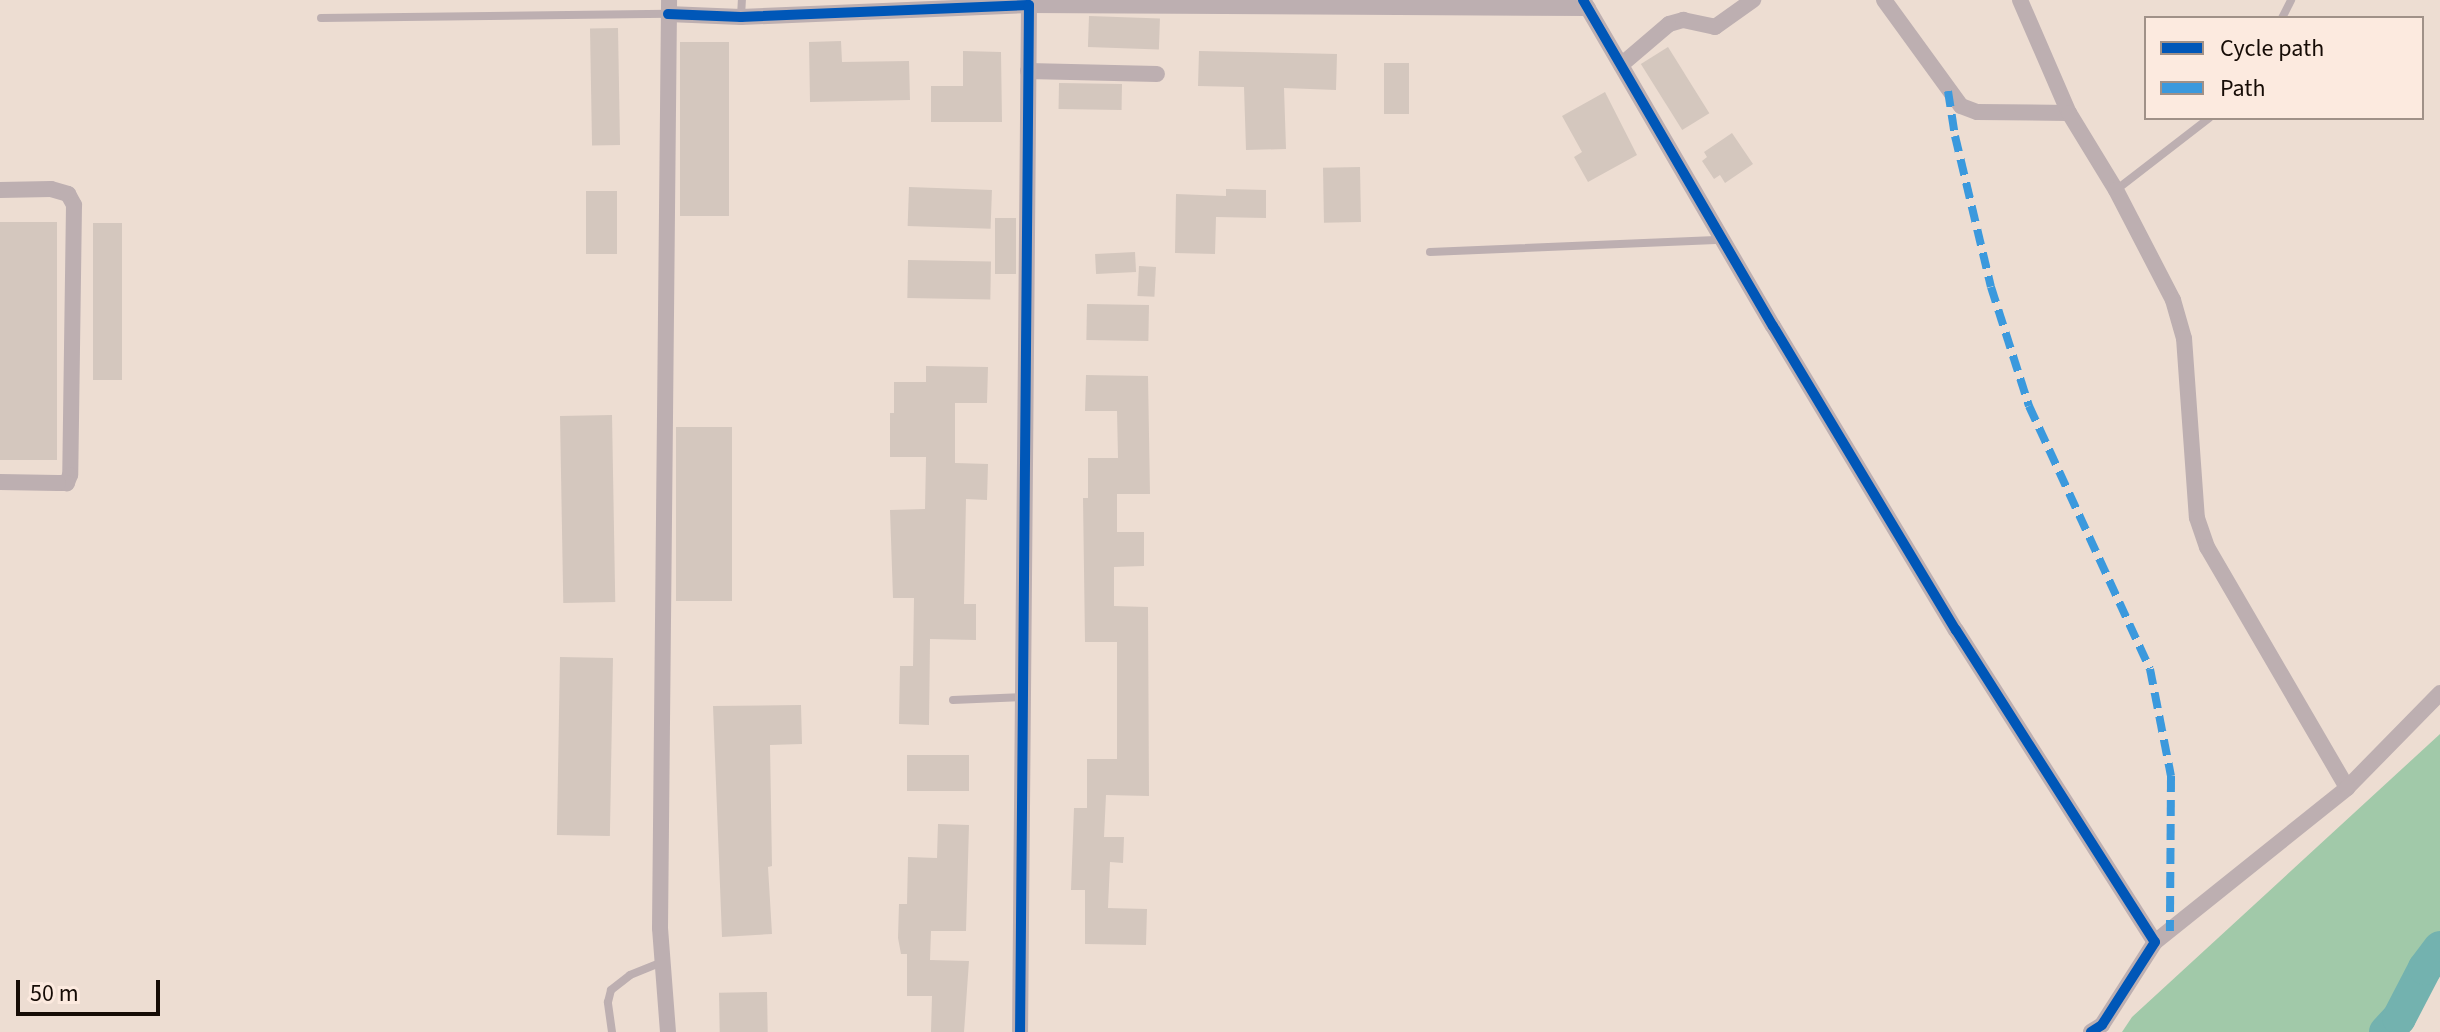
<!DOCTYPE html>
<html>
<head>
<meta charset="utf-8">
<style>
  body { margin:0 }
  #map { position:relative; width:2440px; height:1032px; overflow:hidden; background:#edddd2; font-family:"Source Sans 3",sans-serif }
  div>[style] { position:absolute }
  .forest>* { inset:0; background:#a1c9a9 }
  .river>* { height:34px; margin:-17px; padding:0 17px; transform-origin:17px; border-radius:17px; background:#73b2af }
  .building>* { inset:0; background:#d4c7be; transform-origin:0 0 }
  .service>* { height:8px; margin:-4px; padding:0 4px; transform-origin:4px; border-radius:4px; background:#bdafb1 }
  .minor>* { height:16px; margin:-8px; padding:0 8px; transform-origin:8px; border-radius:8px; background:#bdafb1 }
  .quiet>* { height:8px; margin-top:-4px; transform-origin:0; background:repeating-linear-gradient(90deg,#3b99dd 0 16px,transparent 0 24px) }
  .cycleway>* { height:10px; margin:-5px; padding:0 5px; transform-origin:5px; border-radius:5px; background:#0057b8 }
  span { translate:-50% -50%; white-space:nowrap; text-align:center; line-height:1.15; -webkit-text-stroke:6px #fceadf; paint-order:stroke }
  .legend { position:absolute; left:2144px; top:16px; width:280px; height:104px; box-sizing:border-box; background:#fceadf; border:2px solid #a09188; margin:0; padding:10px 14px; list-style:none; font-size:24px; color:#160c06 }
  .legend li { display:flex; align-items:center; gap:16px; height:40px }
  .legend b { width:40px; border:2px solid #a09188 }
  .scale { position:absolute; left:16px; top:980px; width:144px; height:36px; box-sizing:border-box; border:4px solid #160c06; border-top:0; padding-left:10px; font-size:24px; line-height:28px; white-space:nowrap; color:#160c06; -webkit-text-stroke:6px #fceadf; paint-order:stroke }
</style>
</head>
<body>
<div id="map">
  <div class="forest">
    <i style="clip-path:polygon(2440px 734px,2440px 953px,2417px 974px,2384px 1032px,2122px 1032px,2132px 1017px)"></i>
  </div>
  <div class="river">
    <i style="left:2386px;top:1032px;width:19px;rotate:-47deg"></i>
    <i style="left:2399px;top:1018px;width:56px;rotate:-62.5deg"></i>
    <i style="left:2425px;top:968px;width:25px;rotate:-53deg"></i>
  </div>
  <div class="building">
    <i style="left:1089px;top:16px;width:71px;height:31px;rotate:2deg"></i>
    <i style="left:618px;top:28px;width:117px;height:28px;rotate:89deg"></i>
    <i style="clip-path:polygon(841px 41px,842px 62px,909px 61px,910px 100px,810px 102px,809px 42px)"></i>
    <i style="left:680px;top:42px;width:49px;height:174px"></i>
    <i style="left:1668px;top:47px;width:78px;height:32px;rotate:58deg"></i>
    <i style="clip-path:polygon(963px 51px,1001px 52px,1002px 122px,931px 122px,931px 86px,963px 86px)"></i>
    <i style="clip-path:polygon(1199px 51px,1337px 54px,1336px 90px,1284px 88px,1286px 149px,1246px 150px,1244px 87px,1198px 86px)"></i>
    <i style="left:1384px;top:63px;width:25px;height:51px"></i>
    <i style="left:1059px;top:83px;width:63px;height:26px;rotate:1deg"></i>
    <i style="clip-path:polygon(1605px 92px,1637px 155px,1588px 182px,1574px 157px,1582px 152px,1562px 116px)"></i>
    <i style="clip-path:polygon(1732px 133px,1753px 164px,1725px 183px,1720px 175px,1714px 179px,1702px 161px,1707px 157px,1704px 152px)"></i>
    <i style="left:1360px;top:167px;width:55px;height:37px;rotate:89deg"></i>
    <i style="left:909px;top:187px;width:83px;height:39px;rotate:2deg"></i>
    <i style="clip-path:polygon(1226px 189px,1266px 190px,1266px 218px,1216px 217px,1215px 254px,1175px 253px,1176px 194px,1226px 196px)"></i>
    <i style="left:586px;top:191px;width:31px;height:63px"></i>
    <i style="left:995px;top:218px;width:21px;height:56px"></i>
    <i style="left:57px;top:222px;width:238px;height:57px;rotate:90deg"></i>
    <i style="left:93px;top:223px;width:29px;height:157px"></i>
    <i style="left:1135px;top:252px;width:20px;height:40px;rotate:87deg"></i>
    <i style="left:908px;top:260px;width:83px;height:38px;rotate:1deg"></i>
    <i style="left:1139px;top:266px;width:17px;height:30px;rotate:3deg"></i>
    <i style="left:1087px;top:304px;width:62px;height:36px;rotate:1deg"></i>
    <i style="clip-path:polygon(926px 366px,988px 367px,987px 403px,955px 403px,955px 463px,988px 464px,987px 500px,966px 499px,964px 604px,976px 604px,976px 640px,930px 639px,929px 725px,899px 724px,900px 666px,913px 666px,914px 598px,893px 598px,890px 510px,925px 509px,926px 457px,890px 457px,890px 413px,894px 413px,894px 382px,926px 382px)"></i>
    <i style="clip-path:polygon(1086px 375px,1148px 376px,1150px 494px,1117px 494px,1117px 532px,1144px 532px,1144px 566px,1114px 567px,1114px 606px,1148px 607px,1149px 796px,1106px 795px,1104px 837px,1124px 837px,1123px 863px,1110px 862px,1108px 908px,1147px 909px,1146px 945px,1085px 944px,1085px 890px,1071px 890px,1074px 808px,1087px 808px,1087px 759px,1117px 759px,1117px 642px,1085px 642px,1083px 498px,1088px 498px,1088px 458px,1118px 458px,1117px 411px,1085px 411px)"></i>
    <i style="left:612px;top:415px;width:187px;height:52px;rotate:89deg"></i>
    <i style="left:676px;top:427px;width:56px;height:174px"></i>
    <i style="left:560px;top:657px;width:53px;height:178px;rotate:1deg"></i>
    <i style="clip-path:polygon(801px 705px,802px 744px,770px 745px,772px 866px,768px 867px,772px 934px,722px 937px,713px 706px)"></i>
    <i style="left:907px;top:755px;width:62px;height:36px"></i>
    <i style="clip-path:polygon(938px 824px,969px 825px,966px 931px,931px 931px,930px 960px,969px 961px,964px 1032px,931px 1032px,932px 996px,907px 996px,907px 954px,901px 954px,898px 938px,899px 904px,907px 904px,908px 857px,937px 858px)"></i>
    <i style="left:767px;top:992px;width:40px;height:48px;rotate:89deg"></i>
  </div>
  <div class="service">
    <i style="left:741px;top:17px;width:17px;rotate:-87deg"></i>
    <i style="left:321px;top:18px;width:347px;rotate:-0.7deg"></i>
    <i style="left:2282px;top:18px;width:20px;rotate:-63deg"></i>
    <i style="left:2116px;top:190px;width:118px;rotate:-37.7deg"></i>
    <i style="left:1430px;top:252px;width:292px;rotate:-2.4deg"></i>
    <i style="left:953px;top:700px;width:70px;rotate:-2.5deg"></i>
    <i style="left:612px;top:1032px;width:30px;rotate:-98deg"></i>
    <i style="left:608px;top:1002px;width:12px;rotate:-76deg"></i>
    <i style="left:611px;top:990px;width:24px;rotate:-38deg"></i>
    <i style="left:630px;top:975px;width:35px;rotate:-22deg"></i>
  </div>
  <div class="minor">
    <i style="left:1029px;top:0;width:5px;rotate:90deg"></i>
    <i style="left:1029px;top:5px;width:559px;rotate:0.31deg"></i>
    <i style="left:1583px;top:0;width:377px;rotate:59.8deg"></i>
    <i style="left:1773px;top:326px;width:355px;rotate:59deg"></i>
    <i style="left:1956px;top:630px;width:370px;rotate:57.5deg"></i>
    <i style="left:2155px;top:942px;width:98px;rotate:122.6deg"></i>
    <i style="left:2102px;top:1025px;width:13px;rotate:148deg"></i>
    <i style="left:1884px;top:0;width:131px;rotate:54deg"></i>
    <i style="left:1961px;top:106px;width:17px;rotate:21deg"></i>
    <i style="left:1977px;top:112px;width:92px;rotate:0.6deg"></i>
    <i style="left:2020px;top:0;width:123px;rotate:66.6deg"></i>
    <i style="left:2069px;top:113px;width:90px;rotate:58.6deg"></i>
    <i style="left:2116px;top:190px;width:124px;rotate:62.6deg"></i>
    <i style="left:2173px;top:300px;width:40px;rotate:74deg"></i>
    <i style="left:2184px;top:338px;width:180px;rotate:85.9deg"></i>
    <i style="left:2197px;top:518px;width:31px;rotate:71deg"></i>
    <i style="left:2207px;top:547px;width:279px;rotate:59.8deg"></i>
    <i style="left:668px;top:14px;width:73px;rotate:2.4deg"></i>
    <i style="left:741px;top:17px;width:288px;rotate:-2.4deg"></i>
    <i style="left:1029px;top:5px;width:1027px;rotate:90.5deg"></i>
    <i style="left:1621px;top:65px;width:63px;rotate:-40.5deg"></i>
    <i style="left:1669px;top:24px;width:15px;rotate:-16deg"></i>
    <i style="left:1683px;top:20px;width:33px;rotate:12deg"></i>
    <i style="left:1715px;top:27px;width:47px;rotate:-35.4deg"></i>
    <i style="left:1028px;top:71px;width:129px;rotate:1.3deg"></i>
    <i style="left:0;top:190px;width:51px;rotate:-1.1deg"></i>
    <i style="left:51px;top:189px;width:18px;rotate:16deg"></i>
    <i style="left:68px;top:194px;width:13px;rotate:61deg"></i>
    <i style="left:74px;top:205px;width:270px;rotate:90.8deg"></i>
    <i style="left:70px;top:475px;width:9px;rotate:111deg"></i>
    <i style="left:67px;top:483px;width:9px;rotate:180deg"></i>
    <i style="left:58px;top:483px;width:58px;rotate:-179deg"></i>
    <i style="left:2155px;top:942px;width:246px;rotate:-38.7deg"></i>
    <i style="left:2347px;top:788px;width:133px;rotate:-45.6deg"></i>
    <i style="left:668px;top:1032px;width:104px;rotate:-94.4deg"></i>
    <i style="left:660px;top:928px;width:928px;rotate:-89.44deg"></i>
  </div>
  <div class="quiet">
    <i style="left:1948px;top:91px;width:46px;rotate:81.2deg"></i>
    <i style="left:1955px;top:136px;width:155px;rotate:76.6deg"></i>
    <i style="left:1991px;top:287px;width:125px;rotate:72.3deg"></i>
    <i style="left:2029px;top:406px;width:289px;rotate:65.3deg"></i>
    <i style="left:2150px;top:669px;width:109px;rotate:78.9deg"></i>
    <i style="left:2171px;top:776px;width:155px;rotate:90.4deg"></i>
  </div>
  <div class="cycleway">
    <i style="left:1583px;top:0;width:377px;rotate:59.8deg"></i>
    <i style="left:1773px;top:326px;width:355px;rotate:59deg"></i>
    <i style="left:1956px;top:630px;width:370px;rotate:57.5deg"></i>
    <i style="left:2155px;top:942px;width:98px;rotate:122.6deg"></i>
    <i style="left:2102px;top:1025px;width:13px;rotate:148deg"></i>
    <i style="left:668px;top:14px;width:73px;rotate:2.4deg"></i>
    <i style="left:741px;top:17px;width:288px;rotate:-2.4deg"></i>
    <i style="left:1029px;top:5px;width:1027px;rotate:90.5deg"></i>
  </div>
  <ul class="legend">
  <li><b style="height:10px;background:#0057b8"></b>Cycle path</li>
  <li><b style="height:10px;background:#3b99dd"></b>Path</li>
  </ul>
  <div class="scale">50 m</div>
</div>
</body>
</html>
